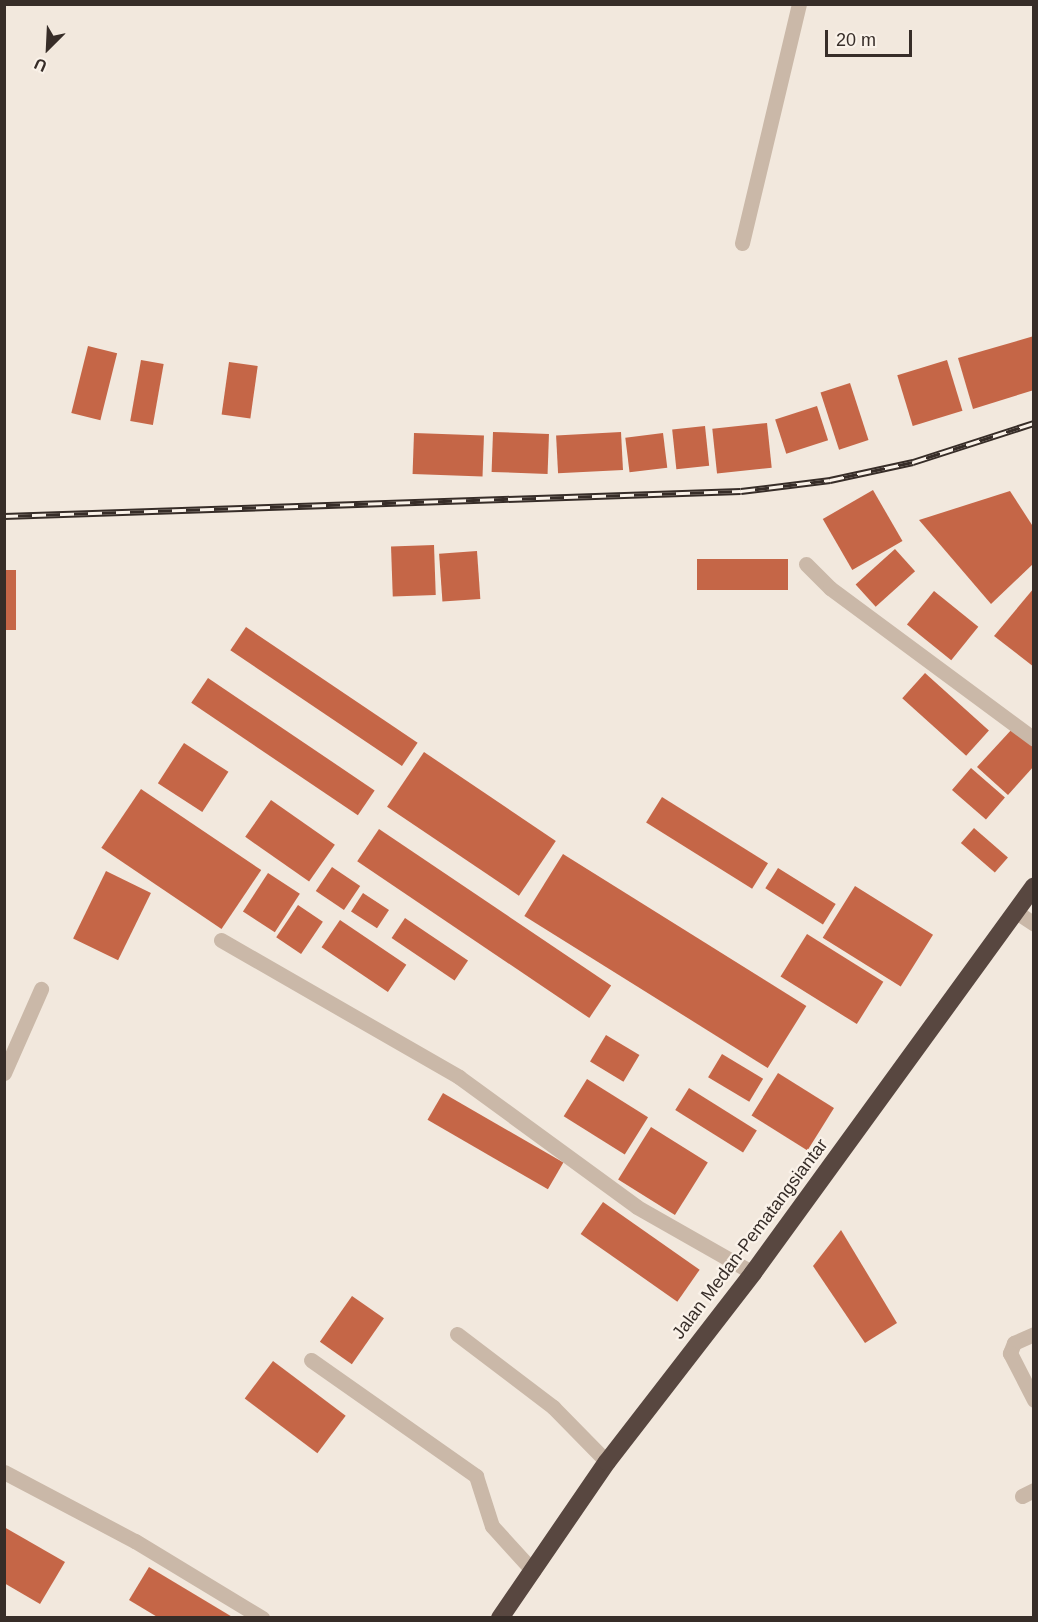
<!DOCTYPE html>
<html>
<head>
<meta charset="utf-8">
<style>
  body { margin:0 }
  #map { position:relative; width:1038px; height:1622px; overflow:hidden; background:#f2e8dd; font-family:Helvetica,sans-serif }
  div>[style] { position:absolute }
  .building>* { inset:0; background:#c56647; transform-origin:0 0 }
  .minor>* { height:15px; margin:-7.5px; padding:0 7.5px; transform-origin:7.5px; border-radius:7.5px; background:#cab8a8 }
  .highway>* { height:18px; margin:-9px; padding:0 9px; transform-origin:9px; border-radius:9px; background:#584740 }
  .rail>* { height:7px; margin-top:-3.5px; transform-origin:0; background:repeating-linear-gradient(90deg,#faf2e9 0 14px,#372d28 0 28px); box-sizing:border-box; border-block:2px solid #372d28 }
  span { translate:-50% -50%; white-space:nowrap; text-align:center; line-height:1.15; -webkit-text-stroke:4.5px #faf2e9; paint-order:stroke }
  .street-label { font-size:18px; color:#372d28 }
  .frame { position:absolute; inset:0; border:6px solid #372d28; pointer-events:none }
  .north { position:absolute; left:18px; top:18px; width:60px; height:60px; -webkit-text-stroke:4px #faf2e9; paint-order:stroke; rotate:204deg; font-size:16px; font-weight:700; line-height:24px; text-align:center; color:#372d28 }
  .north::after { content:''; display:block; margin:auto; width:21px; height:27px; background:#372d28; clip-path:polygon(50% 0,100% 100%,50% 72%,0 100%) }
  .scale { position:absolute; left:825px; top:30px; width:87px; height:27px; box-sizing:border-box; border:3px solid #372d28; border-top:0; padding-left:8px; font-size:18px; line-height:21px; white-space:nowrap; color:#372d28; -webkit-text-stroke:4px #faf2e9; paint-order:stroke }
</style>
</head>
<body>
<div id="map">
  <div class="building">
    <i style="clip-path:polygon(1034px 336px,1034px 390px,973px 409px,958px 358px)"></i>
    <i style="left:88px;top:346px;width:30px;height:69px;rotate:14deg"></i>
    <i style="left:141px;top:360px;width:23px;height:62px;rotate:10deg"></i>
    <i style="left:947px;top:360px;width:53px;height:52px;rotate:73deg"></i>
    <i style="left:229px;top:362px;width:29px;height:53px;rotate:8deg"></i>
    <i style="left:850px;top:383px;width:60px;height:31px;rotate:72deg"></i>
    <i style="left:817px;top:406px;width:36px;height:44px;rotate:72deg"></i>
    <i style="left:767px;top:423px;width:45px;height:55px;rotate:84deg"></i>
    <i style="left:705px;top:426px;width:40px;height:33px;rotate:84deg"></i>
    <i style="left:493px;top:432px;width:56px;height:40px;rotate:2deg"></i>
    <i style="left:621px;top:432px;width:38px;height:65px;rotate:87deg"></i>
    <i style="left:414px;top:433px;width:70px;height:41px;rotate:2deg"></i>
    <i style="left:663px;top:433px;width:35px;height:38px;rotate:83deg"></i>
    <i style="left:873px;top:490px;width:59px;height:58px;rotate:60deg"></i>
    <i style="clip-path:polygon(1010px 491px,1034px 528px,1034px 563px,991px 604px,919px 520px)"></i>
    <i style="left:434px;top:545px;width:50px;height:43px;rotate:88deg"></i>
    <i style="left:895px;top:549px;width:30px;height:53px;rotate:48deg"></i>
    <i style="left:477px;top:551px;width:48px;height:38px;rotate:86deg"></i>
    <i style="left:788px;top:559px;width:31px;height:91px;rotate:90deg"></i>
    <i style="left:4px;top:570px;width:12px;height:60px"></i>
    <i style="clip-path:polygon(1034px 588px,1034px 667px,994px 636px)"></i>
    <i style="left:934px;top:591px;width:57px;height:43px;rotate:39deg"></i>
    <i style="left:246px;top:627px;width:207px;height:28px;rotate:34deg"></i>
    <i style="left:925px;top:673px;width:86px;height:34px;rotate:42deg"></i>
    <i style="left:208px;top:678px;width:201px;height:30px;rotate:34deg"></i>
    <i style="clip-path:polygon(1013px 728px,1034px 746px,1034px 766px,1008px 795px,977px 767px)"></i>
    <i style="left:184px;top:743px;width:53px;height:48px;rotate:33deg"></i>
    <i style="left:424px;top:752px;width:159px;height:66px;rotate:34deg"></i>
    <i style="left:971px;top:768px;width:45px;height:29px;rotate:41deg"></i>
    <i style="left:141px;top:789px;width:145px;height:71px;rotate:34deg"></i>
    <i style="left:662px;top:797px;width:125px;height:30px;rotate:32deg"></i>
    <i style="left:271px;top:800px;width:78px;height:45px;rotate:35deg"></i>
    <i style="left:974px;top:828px;width:45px;height:20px;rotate:41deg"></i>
    <i style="left:379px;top:829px;width:280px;height:39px;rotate:34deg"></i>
    <i style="left:563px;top:854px;width:287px;height:73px;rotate:32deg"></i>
    <i style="left:332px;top:867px;width:34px;height:29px;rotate:34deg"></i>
    <i style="left:778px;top:868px;width:68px;height:24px;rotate:32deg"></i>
    <i style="left:106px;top:871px;width:50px;height:75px;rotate:26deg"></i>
    <i style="left:268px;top:873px;width:38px;height:46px;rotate:33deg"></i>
    <i style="left:855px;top:886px;width:92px;height:61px;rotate:32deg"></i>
    <i style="left:363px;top:893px;width:31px;height:22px;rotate:33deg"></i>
    <i style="left:298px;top:905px;width:30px;height:39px;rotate:34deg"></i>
    <i style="left:405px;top:918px;width:76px;height:24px;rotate:34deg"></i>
    <i style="left:340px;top:920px;width:80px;height:33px;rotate:34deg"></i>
    <i style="left:807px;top:934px;width:90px;height:50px;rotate:32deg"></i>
    <i style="left:606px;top:1035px;width:39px;height:31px;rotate:31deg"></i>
    <i style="left:722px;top:1054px;width:48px;height:27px;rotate:31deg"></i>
    <i style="left:778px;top:1073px;width:66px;height:50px;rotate:32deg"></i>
    <i style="left:587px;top:1079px;width:72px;height:44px;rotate:32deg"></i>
    <i style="left:689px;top:1088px;width:80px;height:26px;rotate:32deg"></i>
    <i style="left:443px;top:1093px;width:139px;height:31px;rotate:30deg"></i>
    <i style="left:651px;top:1127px;width:67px;height:62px;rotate:32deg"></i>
    <i style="left:603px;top:1202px;width:118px;height:39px;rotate:35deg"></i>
    <i style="clip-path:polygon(841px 1230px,897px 1323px,865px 1343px,813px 1266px)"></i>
    <i style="left:352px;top:1296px;width:39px;height:56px;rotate:35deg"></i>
    <i style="left:273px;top:1361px;width:91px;height:47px;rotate:37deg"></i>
    <i style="clip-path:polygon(4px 1527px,65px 1562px,40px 1604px,4px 1583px)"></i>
    <i style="clip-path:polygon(149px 1567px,234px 1618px,159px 1618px,129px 1600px)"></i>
  </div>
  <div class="minor">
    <i style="left:742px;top:243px;width:246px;rotate:-76.6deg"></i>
    <i style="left:806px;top:564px;width:34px;rotate:45deg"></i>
    <i style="left:830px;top:588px;width:254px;rotate:36.5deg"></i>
    <i style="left:1015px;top:911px;width:23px;rotate:34deg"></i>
    <i style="left:221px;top:940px;width:275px;rotate:29.9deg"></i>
    <i style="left:459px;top:1077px;width:220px;rotate:36.1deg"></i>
    <i style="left:637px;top:1207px;width:133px;rotate:29.6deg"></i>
    <i style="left:4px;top:1073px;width:92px;rotate:-66.2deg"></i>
    <i style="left:457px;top:1334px;width:121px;rotate:37.2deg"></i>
    <i style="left:553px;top:1407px;width:77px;rotate:45.5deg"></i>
    <i style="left:1034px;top:1334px;width:22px;rotate:156deg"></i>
    <i style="left:1014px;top:1343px;width:11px;rotate:112deg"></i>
    <i style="left:1010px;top:1353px;width:53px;rotate:62.9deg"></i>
    <i style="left:311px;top:1360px;width:202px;rotate:35.1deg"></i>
    <i style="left:476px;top:1476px;width:52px;rotate:72.3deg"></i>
    <i style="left:492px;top:1526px;width:61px;rotate:47.7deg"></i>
    <i style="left:4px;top:1472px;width:148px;rotate:27.8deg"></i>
    <i style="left:135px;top:1541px;width:149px;rotate:31.2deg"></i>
    <i style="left:1022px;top:1496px;width:13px;rotate:-27deg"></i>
  </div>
  <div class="highway">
    <i style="left:500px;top:1618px;width:189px;rotate:-55.6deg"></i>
    <i style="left:607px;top:1462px;width:239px;rotate:-52.3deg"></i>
    <i style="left:753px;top:1273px;width:478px;rotate:-54deg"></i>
  </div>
  <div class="rail">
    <i style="left:4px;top:516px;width:737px;rotate:-1.94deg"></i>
    <i style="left:741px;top:491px;width:90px;rotate:-7deg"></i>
    <i style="left:830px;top:480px;width:85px;rotate:-12.2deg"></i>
    <i style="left:913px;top:462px;width:127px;rotate:-17.9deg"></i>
  </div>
  <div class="street-label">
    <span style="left:750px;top:1239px;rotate:-53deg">Jalan Medan-Pematangsiantar</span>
  </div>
  <div class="frame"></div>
  <div class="north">U</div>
  <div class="scale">20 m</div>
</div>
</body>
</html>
